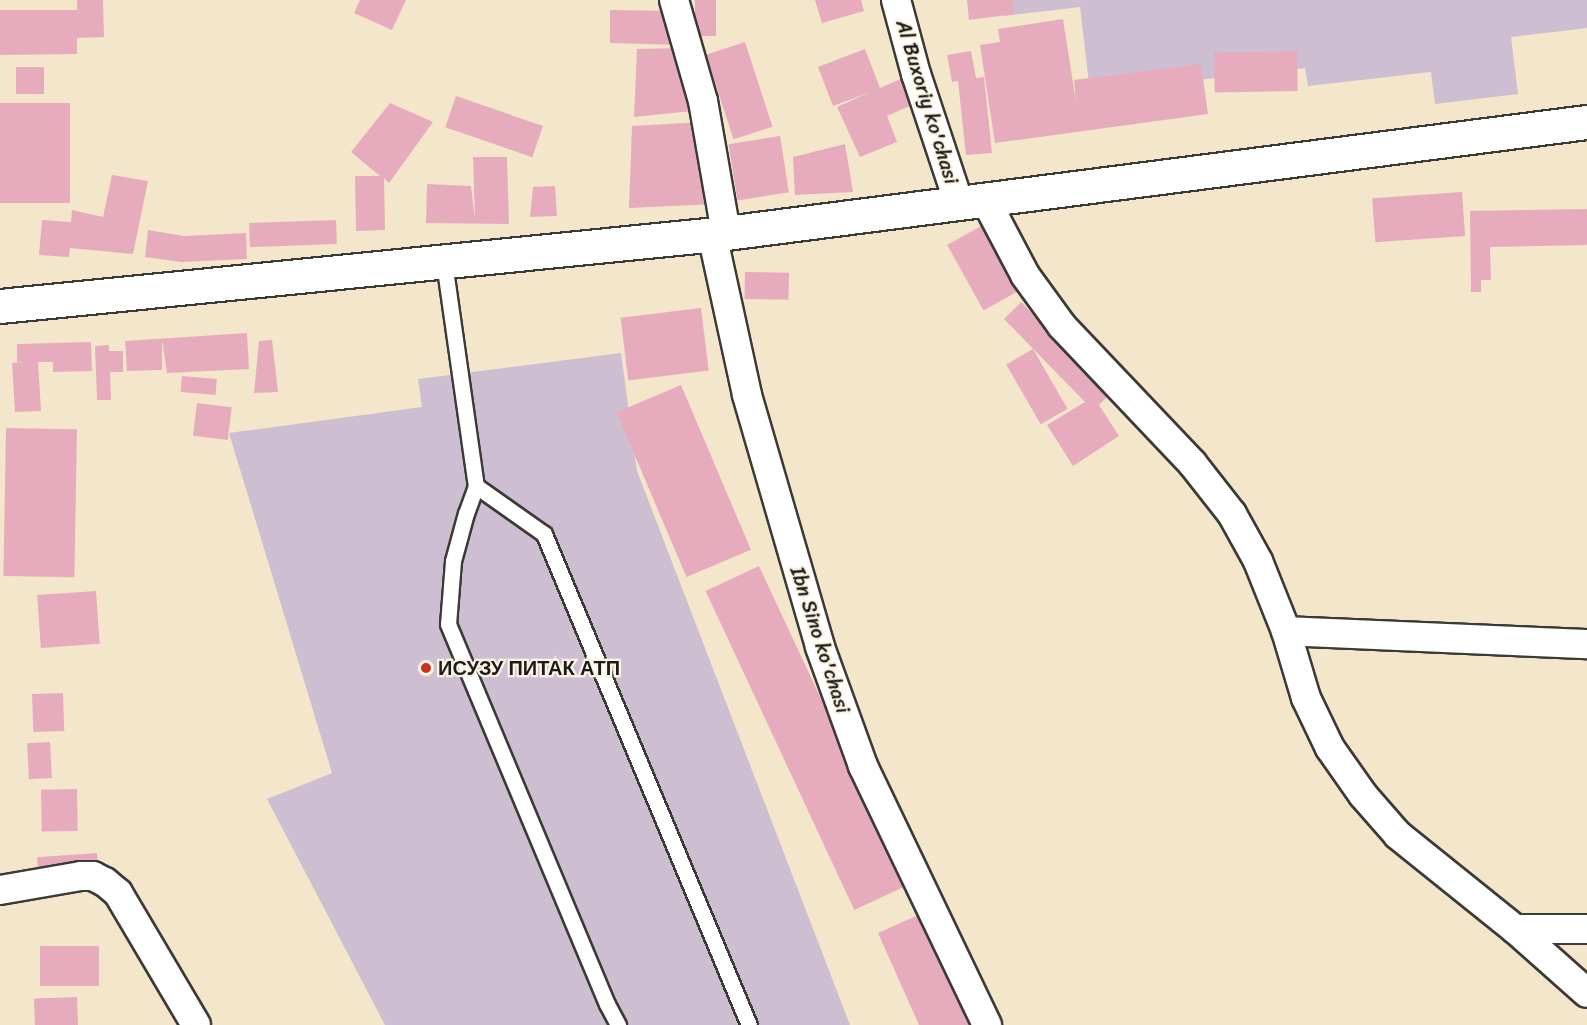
<!DOCTYPE html>
<html>
<head>
<meta charset="utf-8">
<style>
  body { margin:0 }
  #map { position:relative; width:1587px; height:1025px; overflow:hidden; background:#f4e6ca; font-family:Sriracha,sans-serif }
  div>[style] { position:absolute }
  .industrial>* { inset:0; background:#cebed1 }
  .building>* { inset:0; background:#e6acbe; transform-origin:0 0 }
  .roads { filter:drop-shadow(2px 0 #3c3a36) drop-shadow(-2px 0 #3c3a36) drop-shadow(0 2px #3c3a36) drop-shadow(0 -2px #3c3a36) }
  .service>* { height:15px; margin:-7.5px; padding:0 7.5px; transform-origin:7.5px; border-radius:7.5px; background:#fff }
  .minor>* { height:28px; margin:-14px; padding:0 14px; transform-origin:14px; border-radius:14px; background:#fff }
  .tertiary>* { height:33px; margin:-16.5px; padding:0 16.5px; transform-origin:16.5px; border-radius:16.5px; background:#fff }
  .dots>* { width:16px; height:16px; translate:-50% -50%; box-sizing:border-box; border:3px solid #fcf5e5; border-radius:50% }
  span { translate:-50% -50%; white-space:nowrap; text-align:center; line-height:1.15; -webkit-text-stroke:4.5px #fcf5e5; paint-order:stroke }
  .street-label { font-size:20px; color:#1c1c1c }
  .poi-label { font-size:20px; color:#1c1c1c; font-weight:700 }
  .left { translate:0 -50%; text-align:left }
</style>
</head>
<body>
<div id="map">
  <div class="industrial">
    <i style="clip-path:polygon(1001px 0,1587px 0,1587px 28px,1511px 37px,1518px 94px,1435px 104px,1431px 72px,1308px 86px,1305px 68px,1090px 92px,1080px 7px,1003px 16px)"></i>
    <i style="clip-path:polygon(621px 353px,637px 471px,850px 1025px,385px 1025px,267px 799px,332px 773px,229px 433px,422px 407px,418px 379px)"></i>
  </div>
  <div class="building">
    <i style="clip-path:polygon(77px 0,103px 0,104px 37px,77px 38px,77px 54px,0 55px,0 10px,77px 10px)"></i>
    <i style="clip-path:polygon(360px 0,406px 0,392px 30px,354px 13px)"></i>
    <i style="left:695px;top:0;width:21px;height:36px"></i>
    <i style="clip-path:polygon(815px 0,861px 0,864px 11px,822px 23px)"></i>
    <i style="clip-path:polygon(967px 0,1013px 0,1014px 14px,969px 20px)"></i>
    <i style="clip-path:polygon(610px 10px,675px 11px,683px 45px,610px 43px)"></i>
    <i style="clip-path:polygon(1063px 19px,1076px 102px,1074px 80px,1201px 64px,1208px 114px,995px 143px,980px 45px,1000px 42px,998px 29px)"></i>
    <i style="left:745px;top:42px;width:89px;height:41px;rotate:72deg"></i>
    <i style="clip-path:polygon(681px 48px,702px 110px,634px 117px,637px 49px)"></i>
    <i style="clip-path:polygon(865px 49px,880px 88px,903px 78px,914px 104px,887px 116px,897px 142px,860px 157px,837px 107px,870px 92px,833px 106px,818px 67px)"></i>
    <i style="clip-path:polygon(971px 51px,976px 78px,984px 77px,992px 153px,966px 155px,958px 81px,952px 82px,947px 55px)"></i>
    <i style="left:1297px;top:51px;width:40px;height:83px;rotate:89deg"></i>
    <i style="left:44px;top:67px;width:27px;height:28px;rotate:90deg"></i>
    <i style="left:456px;top:96px;width:92px;height:33px;rotate:19deg"></i>
    <i style="left:0;top:103px;width:70px;height:100px"></i>
    <i style="clip-path:polygon(390px 103px,433px 122px,389px 183px,384px 178px,385px 230px,356px 231px,355px 176px,380px 176px,351px 152px)"></i>
    <i style="clip-path:polygon(702px 122px,715px 204px,629px 208px,632px 126px)"></i>
    <i style="left:780px;top:136px;width:57px;height:52px;rotate:81deg"></i>
    <i style="clip-path:polygon(845px 144px,853px 192px,795px 195px,793px 157px)"></i>
    <i style="clip-path:polygon(473px 157px,507px 157px,509px 224px,426px 223px,427px 184px,471px 186px,475px 220px)"></i>
    <i style="clip-path:polygon(112px 175px,148px 181px,133px 254px,70px 248px,69px 257px,39px 255px,42px 220px,71px 222px,72px 210px,103px 217px)"></i>
    <i style="clip-path:polygon(555px 186px,557px 216px,530px 217px,533px 187px)"></i>
    <i style="left:1462px;top:192px;width:44px;height:90px;rotate:86deg"></i>
    <i style="clip-path:polygon(1587px 209px,1587px 245px,1490px 247px,1491px 280px,1481px 280px,1481px 292px,1471px 292px,1470px 211px)"></i>
    <i style="left:336px;top:220px;width:24px;height:87px;rotate:88deg"></i>
    <i style="left:983px;top:225px;width:75px;height:41px;rotate:61deg"></i>
    <i style="clip-path:polygon(148px 230px,184px 236px,246px 233px,247px 259px,181px 262px,145px 257px)"></i>
    <i style="left:745px;top:272px;width:44px;height:27px;rotate:1deg"></i>
    <i style="clip-path:polygon(1021px 302px,1111px 393px,1099px 405px,1119px 436px,1073px 466px,1047px 425px,1085px 402px,1004px 319px)"></i>
    <i style="left:701px;top:308px;width:63px;height:81px;rotate:83deg"></i>
    <i style="clip-path:polygon(247px 333px,249px 369px,167px 373px,162px 340px,162px 370px,127px 371px,125px 341px)"></i>
    <i style="clip-path:polygon(272px 340px,278px 392px,254px 393px,259px 341px)"></i>
    <i style="clip-path:polygon(91px 342px,92px 371px,53px 372px,53px 362px,38px 362px,41px 411px,15px 412px,12px 363px,24px 362px,17px 362px,17px 344px)"></i>
    <i style="clip-path:polygon(109px 345px,109px 351px,123px 351px,123px 372px,110px 372px,111px 400px,97px 400px,95px 346px)"></i>
    <i style="left:1033px;top:349px;width:69px;height:31px;rotate:60deg"></i>
    <i style="left:182px;top:376px;width:35px;height:16px;rotate:5deg"></i>
    <i style="left:681px;top:385px;width:179px;height:70px;rotate:67deg"></i>
    <i style="left:197px;top:403px;width:35px;height:33px;rotate:7deg"></i>
    <i style="left:6px;top:428px;width:71px;height:148px;rotate:1deg"></i>
    <i style="left:759px;top:566px;width:352px;height:59px;rotate:65deg"></i>
    <i style="left:96px;top:591px;width:53px;height:59px;rotate:86deg"></i>
    <i style="left:63px;top:693px;width:38px;height:31px;rotate:88deg"></i>
    <i style="left:50px;top:742px;width:36px;height:23px;rotate:87deg"></i>
    <i style="left:77px;top:789px;width:42px;height:36px;rotate:89deg"></i>
    <i style="left:97px;top:853px;width:13px;height:60px;rotate:86deg"></i>
    <i style="clip-path:polygon(923px 913px,973px 1025px,919px 1025px,878px 933px)"></i>
    <i style="left:40px;top:946px;width:59px;height:40px"></i>
    <i style="left:77px;top:997px;width:28px;height:43px;rotate:88deg"></i>
  </div>
  <div class="roads">
    <div class="service">
      <i style="left:444px;top:262px;width:226px;rotate:81.9deg"></i>
      <i style="left:476px;top:486px;width:29px;rotate:110deg"></i>
      <i style="left:466px;top:513px;width:50px;rotate:105.2deg"></i>
      <i style="left:453px;top:561px;width:63px;rotate:94.5deg"></i>
      <i style="left:448px;top:624px;width:412px;rotate:67.3deg"></i>
      <i style="left:607px;top:1004px;width:24px;rotate:62deg"></i>
      <i style="left:476px;top:486px;width:83px;rotate:35.2deg"></i>
      <i style="left:544px;top:534px;width:532px;rotate:67.34deg"></i>
    </div>
    <div class="minor">
      <i style="left:674px;top:0;width:105px;rotate:74deg"></i>
      <i style="left:703px;top:101px;width:134px;rotate:80.1deg"></i>
      <i style="left:896px;top:0;width:77px;rotate:74.9deg"></i>
      <i style="left:916px;top:74px;width:136px;rotate:71.6deg"></i>
      <i style="left:985px;top:199px;width:86px;rotate:62.2deg"></i>
      <i style="left:1025px;top:275px;width:63px;rotate:54deg"></i>
      <i style="left:1062px;top:326px;width:189px;rotate:46.5deg"></i>
      <i style="left:1192px;top:463px;width:65px;rotate:51.9deg"></i>
      <i style="left:1232px;top:514px;width:54px;rotate:61deg"></i>
      <i style="left:1258px;top:561px;width:75px;rotate:68.2deg"></i>
      <i style="left:1286px;top:631px;width:70px;rotate:73.4deg"></i>
      <i style="left:1306px;top:698px;width:55px;rotate:64.4deg"></i>
      <i style="left:1330px;top:748px;width:57px;rotate:54.9deg"></i>
      <i style="left:1363px;top:795px;width:53px;rotate:48.8deg"></i>
      <i style="left:1398px;top:835px;width:150px;rotate:38.8deg"></i>
      <i style="left:1515px;top:929px;width:96px;rotate:41.6deg"></i>
      <i style="left:712px;top:234px;width:165px;rotate:77.7deg"></i>
      <i style="left:747px;top:395px;width:262px;rotate:73.8deg"></i>
      <i style="left:820px;top:647px;width:127px;rotate:70.1deg"></i>
      <i style="left:863px;top:766px;width:287px;rotate:64.4deg"></i>
      <i style="left:1286px;top:631px;width:301px;rotate:2.5deg"></i>
      <i style="left:0;top:890px;width:82px;rotate:-9.8deg"></i>
      <i style="left:81px;top:876px;width:12px"></i>
      <i style="left:93px;top:876px;width:13px;rotate:27deg"></i>
      <i style="left:105px;top:882px;width:17px;rotate:40deg"></i>
      <i style="left:118px;top:893px;width:153px;rotate:59.4deg"></i>
      <i style="left:1515px;top:929px;width:72px"></i>
    </div>
    <div class="tertiary">
      <i style="left:0;top:306px;width:730px;rotate:-5.74deg"></i>
      <i style="left:726px;top:233px;width:868px;rotate:-7.35deg"></i>
    </div>
  </div>
  <div class="dots">
    <i style="left:426px;top:668px;background:#c8321e"></i>
  </div>
  <div class="street-label">
    <span style="left:927px;top:102px;rotate:73deg">Al Buxoriy ko'chasi</span>
    <span style="left:820px;top:640px;rotate:72deg">Ibn Sino ko'chasi</span>
  </div>
  <div class="poi-label">
    <span class="left" style="left:438px;top:668px">ИСУЗУ ПИТАК АТП</span>
  </div>
</div>
</body>
</html>
